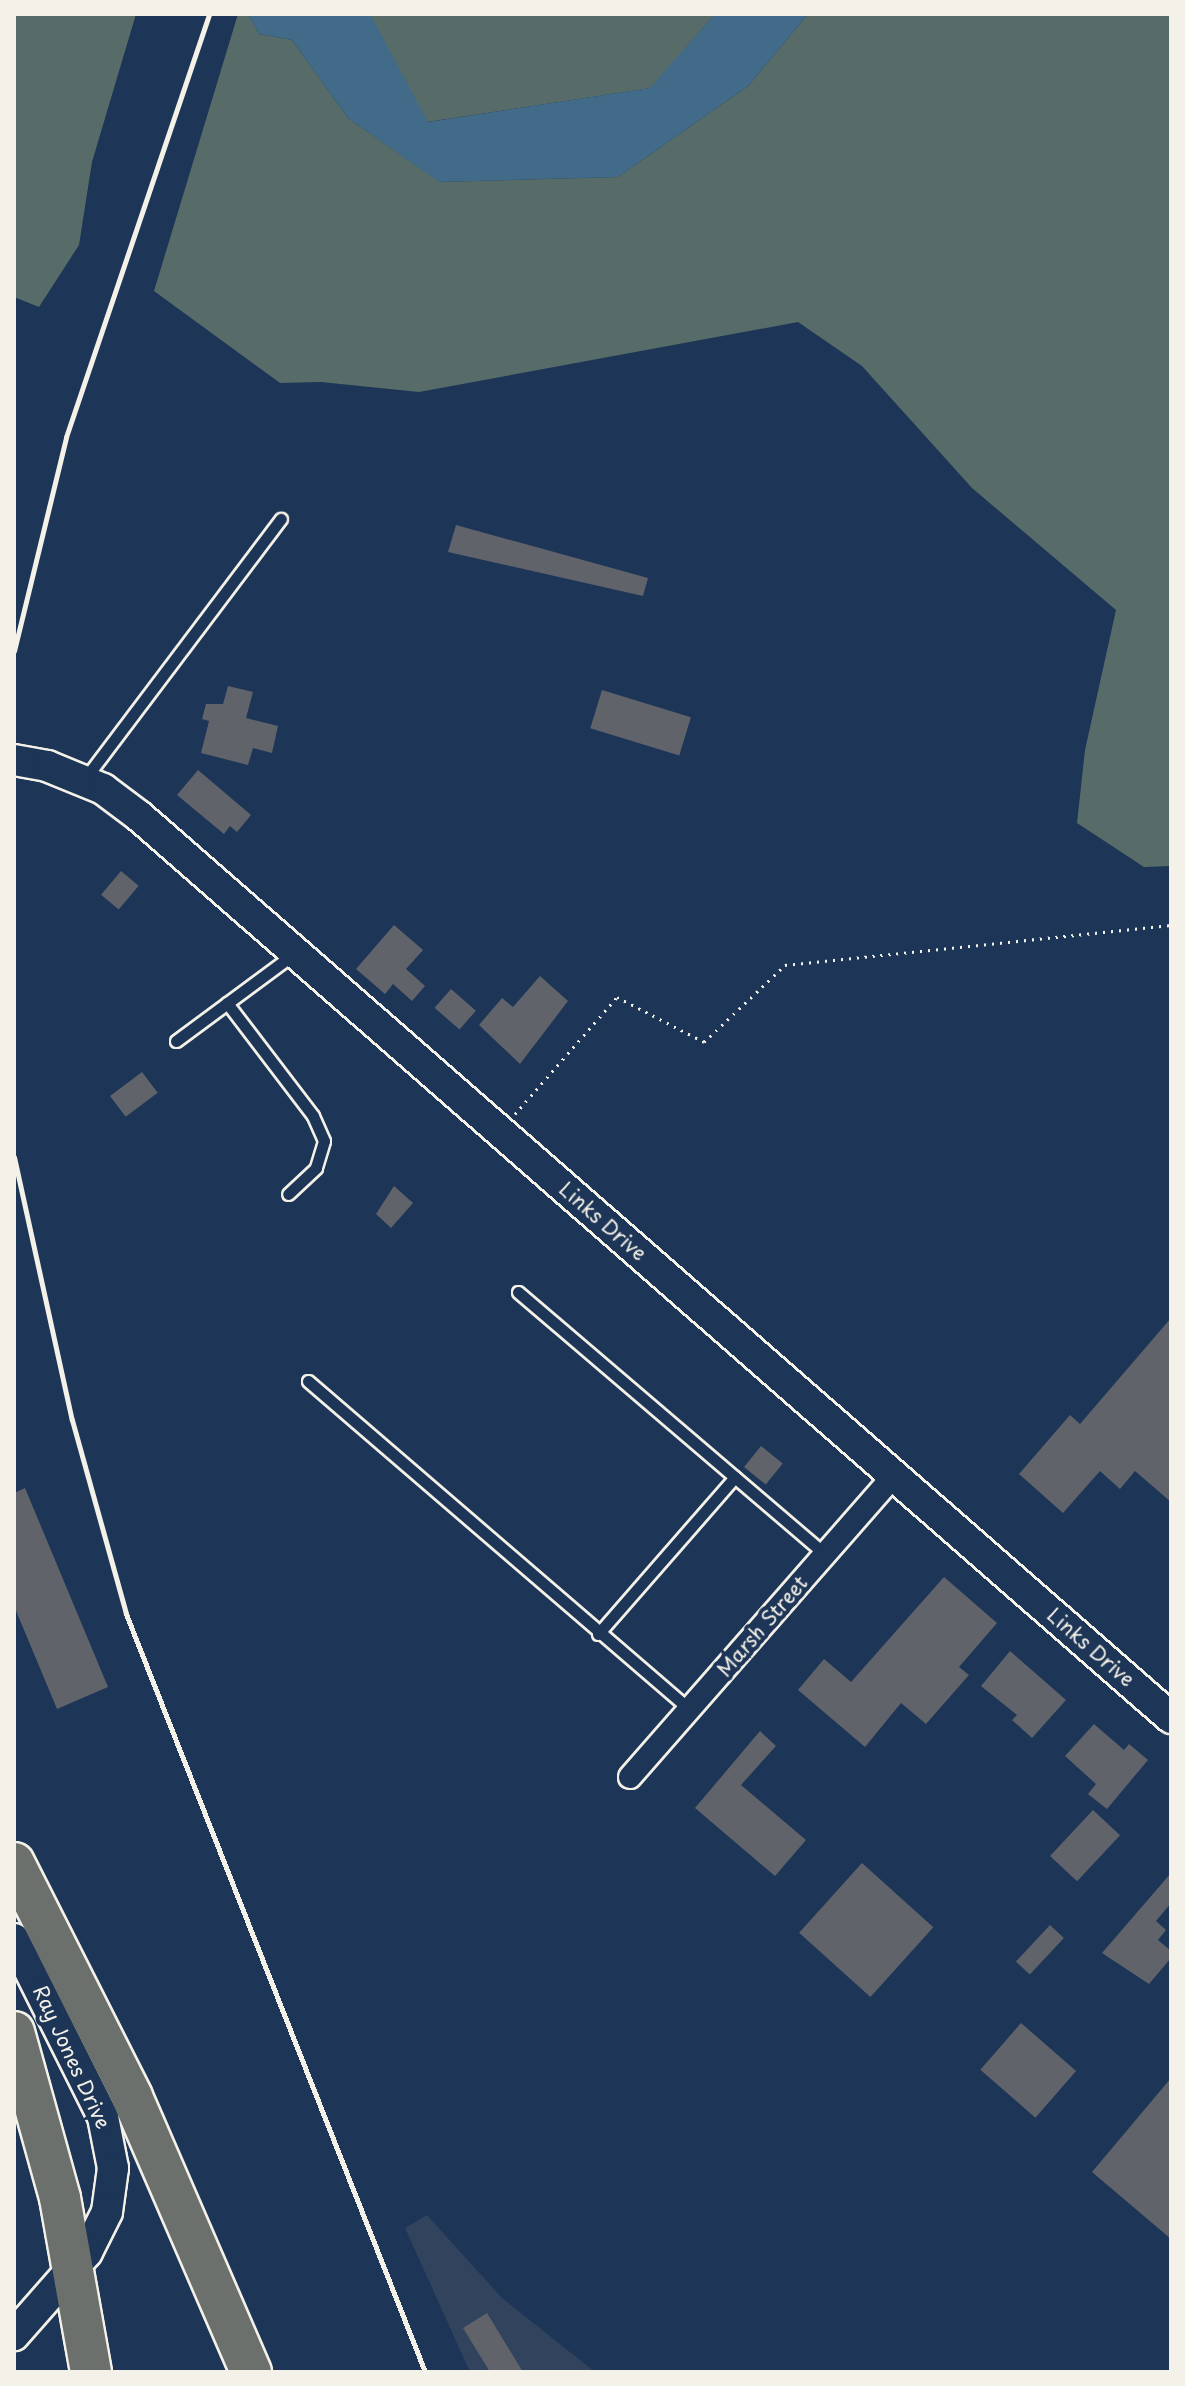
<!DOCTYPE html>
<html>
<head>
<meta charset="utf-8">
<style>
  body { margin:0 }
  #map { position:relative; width:1185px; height:2386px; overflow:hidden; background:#1d3557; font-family:"Playpen Sans",sans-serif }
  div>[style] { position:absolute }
  .built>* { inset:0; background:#31435d }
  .green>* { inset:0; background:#576c68 }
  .water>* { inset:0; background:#416b88 }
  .building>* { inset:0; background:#60636a; transform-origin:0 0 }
  .path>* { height:3px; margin-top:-1.5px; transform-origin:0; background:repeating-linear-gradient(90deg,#f4f1e8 0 2px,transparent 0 8px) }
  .roads { filter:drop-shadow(2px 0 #f4f1e8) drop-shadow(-2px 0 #f4f1e8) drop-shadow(0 2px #f4f1e8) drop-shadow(0 -2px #f4f1e8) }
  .lane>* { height:11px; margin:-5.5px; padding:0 5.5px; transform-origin:5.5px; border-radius:5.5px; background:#1d3557 }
  .street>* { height:22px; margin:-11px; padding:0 11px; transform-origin:11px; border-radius:11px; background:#1d3557 }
  .secondary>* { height:30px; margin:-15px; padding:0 15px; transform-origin:15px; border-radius:15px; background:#1d3557 }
  .highway>* { height:40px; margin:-20px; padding:0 20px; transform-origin:20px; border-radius:20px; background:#6c706d }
  .rail>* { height:5px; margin:-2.5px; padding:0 2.5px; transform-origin:2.5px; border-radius:2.5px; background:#f4f1e8 }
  span { translate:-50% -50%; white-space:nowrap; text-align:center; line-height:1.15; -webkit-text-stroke:8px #1d3557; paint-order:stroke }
  .street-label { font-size:20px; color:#f4f1e8 }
  .frame { position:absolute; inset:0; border:16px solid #f4f1e8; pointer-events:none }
</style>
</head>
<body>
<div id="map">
  <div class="built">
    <i style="clip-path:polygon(427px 2215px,502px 2298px,595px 2372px,470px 2372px,405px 2228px)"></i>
  </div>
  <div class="green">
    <i style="clip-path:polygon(14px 14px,136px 14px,92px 162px,79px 245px,39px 307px,14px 297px)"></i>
    <i style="clip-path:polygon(238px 14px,248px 14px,259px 34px,292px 40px,348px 118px,440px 182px,618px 177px,748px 86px,808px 14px,1171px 14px,1171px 866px,1144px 867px,1077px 823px,1085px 750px,1116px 610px,972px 488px,862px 366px,798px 322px,419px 392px,321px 382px,280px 383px,154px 291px)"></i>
    <i style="clip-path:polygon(715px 14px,651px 88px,427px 122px,370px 15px)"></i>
  </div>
  <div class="water">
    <i style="clip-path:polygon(248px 14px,370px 14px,428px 122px,650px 88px,715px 14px,808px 14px,748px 86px,618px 177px,439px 182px,348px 118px,292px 40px,259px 34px)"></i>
  </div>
  <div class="building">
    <i style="clip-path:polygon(456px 525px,648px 578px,643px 596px,448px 552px)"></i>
    <i style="clip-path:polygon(228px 686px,253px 692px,246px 718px,278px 726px,272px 753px,253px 748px,248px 765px,201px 753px,209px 721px,202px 719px,206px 704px,223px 704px)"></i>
    <i style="left:602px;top:690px;width:93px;height:40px;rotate:17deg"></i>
    <i style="clip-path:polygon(198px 770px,251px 815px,237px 832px,230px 826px,224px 834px,177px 795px)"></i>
    <i style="left:121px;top:871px;width:23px;height:31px;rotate:40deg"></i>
    <i style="clip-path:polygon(394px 925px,423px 950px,406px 969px,425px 986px,412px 1001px,393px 984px,385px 994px,356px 969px)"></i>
    <i style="clip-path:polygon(540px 976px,568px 1001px,520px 1064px,479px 1025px,502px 998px,513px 1007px)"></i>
    <i style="left:451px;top:989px;width:33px;height:25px;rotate:41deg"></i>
    <i style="left:142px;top:1072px;width:26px;height:40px;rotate:53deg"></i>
    <i style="clip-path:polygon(394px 1186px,413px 1203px,391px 1228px,376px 1214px)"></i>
    <i style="clip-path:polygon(1171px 1318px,1171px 1502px,1135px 1471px,1120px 1489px,1100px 1471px,1063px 1513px,1019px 1474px,1070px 1415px,1080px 1424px)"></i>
    <i style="left:761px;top:1446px;width:28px;height:27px;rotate:39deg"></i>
    <i style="clip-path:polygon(25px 1488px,108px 1687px,57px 1709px,14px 1606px,14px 1493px)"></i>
    <i style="clip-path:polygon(944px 1577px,997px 1623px,959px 1667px,969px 1675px,926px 1724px,901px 1703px,865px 1747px,798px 1690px,824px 1659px,851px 1682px)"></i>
    <i style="clip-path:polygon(1010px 1651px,1066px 1700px,1032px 1738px,1012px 1720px,1017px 1715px,981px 1686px)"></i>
    <i style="clip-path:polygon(1094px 1724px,1124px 1750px,1129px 1744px,1148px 1760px,1107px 1809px,1088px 1794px,1096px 1784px,1065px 1756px)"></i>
    <i style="clip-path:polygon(760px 1731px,776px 1746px,741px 1785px,806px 1840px,775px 1876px,695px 1808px)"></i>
    <i style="left:1093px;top:1810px;width:37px;height:63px;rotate:43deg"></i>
    <i style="left:862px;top:1863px;width:96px;height:94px;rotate:42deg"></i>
    <i style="clip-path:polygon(1171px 1873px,1171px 1903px,1156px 1921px,1166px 1930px,1158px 1940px,1171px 1951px,1171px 1958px,1149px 1984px,1102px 1953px)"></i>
    <i style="left:1050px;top:1925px;width:19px;height:50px;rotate:43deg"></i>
    <i style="left:1021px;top:2023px;width:73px;height:62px;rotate:41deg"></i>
    <i style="clip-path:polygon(1171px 2078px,1171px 2239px,1092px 2172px)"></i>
    <i style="clip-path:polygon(487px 2313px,523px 2372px,490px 2372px,463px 2328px)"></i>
  </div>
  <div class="path">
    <i style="left:515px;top:1114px;width:155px;rotate:-48.9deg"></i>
    <i style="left:617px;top:997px;width:98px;rotate:27.3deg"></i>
    <i style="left:704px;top:1042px;width:112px;rotate:-43.5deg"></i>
    <i style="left:785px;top:965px;width:388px;rotate:-5.9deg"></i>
  </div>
  <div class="roads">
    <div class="lane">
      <i style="left:84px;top:780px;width:327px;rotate:-53deg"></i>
      <i style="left:227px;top:1003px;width:142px;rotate:52.7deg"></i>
      <i style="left:313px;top:1116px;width:27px;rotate:66deg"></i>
      <i style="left:324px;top:1141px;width:28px;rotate:107deg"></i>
      <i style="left:316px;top:1168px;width:38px;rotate:137deg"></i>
      <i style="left:176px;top:1041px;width:148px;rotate:-36.5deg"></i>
      <i style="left:518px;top:1292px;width:404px;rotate:40.5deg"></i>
      <i style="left:308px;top:1381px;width:503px;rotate:40.72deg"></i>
      <i style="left:598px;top:1634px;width:208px;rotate:-48.9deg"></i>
    </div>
    <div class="street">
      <i style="left:630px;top:1777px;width:401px;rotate:-48.8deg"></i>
    </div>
    <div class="secondary">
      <i style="left:14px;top:760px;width:34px;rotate:10deg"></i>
      <i style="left:47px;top:766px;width:61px;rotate:22.3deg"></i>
      <i style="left:103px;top:789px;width:45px;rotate:36.9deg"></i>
      <i style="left:139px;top:816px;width:1371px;rotate:41.15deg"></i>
      <i style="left:14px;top:1939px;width:199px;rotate:63.4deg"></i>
      <i style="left:103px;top:2117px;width:52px;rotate:78.9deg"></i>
      <i style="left:113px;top:2168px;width:44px;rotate:97.8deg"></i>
      <i style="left:107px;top:2212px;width:45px;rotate:116.6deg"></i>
      <i style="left:87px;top:2252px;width:111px;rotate:131.3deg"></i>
    </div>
    <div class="highway">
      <i style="left:14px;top:1863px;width:262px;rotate:63.2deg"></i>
      <i style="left:132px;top:2097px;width:300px;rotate:66.6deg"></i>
      <i style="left:14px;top:2032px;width:172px;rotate:74.5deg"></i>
      <i style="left:60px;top:2198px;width:177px;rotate:79.9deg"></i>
    </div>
  </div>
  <div class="rail">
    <i style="left:14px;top:651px;width:220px;rotate:-76.3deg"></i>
    <i style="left:66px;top:437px;width:447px;rotate:-71.3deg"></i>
    <i style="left:14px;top:1157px;width:269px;rotate:77.6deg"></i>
    <i style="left:72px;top:1420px;width:201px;rotate:74.4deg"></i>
    <i style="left:126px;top:1614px;width:815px;rotate:68.47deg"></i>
  </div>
  <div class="street-label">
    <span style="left:603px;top:1221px;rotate:41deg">Links Drive</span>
    <span style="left:762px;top:1626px;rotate:-49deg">Marsh Street</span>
    <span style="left:1091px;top:1647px;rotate:41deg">Links Drive</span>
    <span style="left:72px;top:2057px;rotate:65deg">Ray Jones Drive</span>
  </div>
  <div class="frame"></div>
</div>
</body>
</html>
